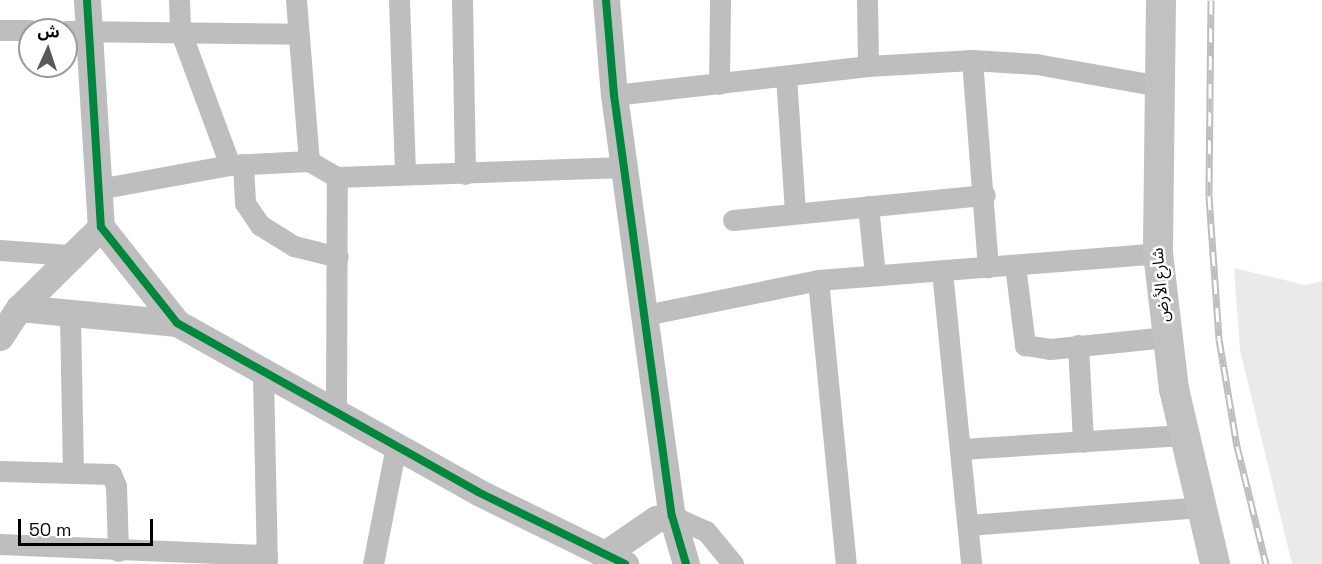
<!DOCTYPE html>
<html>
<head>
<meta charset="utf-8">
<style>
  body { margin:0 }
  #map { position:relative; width:1322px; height:564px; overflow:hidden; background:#fff; font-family:"Space Grotesk","Noto Sans Arabic",sans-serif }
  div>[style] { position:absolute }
  .green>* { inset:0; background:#eaeaea }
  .minor>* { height:21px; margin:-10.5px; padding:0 10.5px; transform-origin:10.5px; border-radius:10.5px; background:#bebebe }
  .tertiary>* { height:27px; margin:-13.5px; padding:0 13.5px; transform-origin:13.5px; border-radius:13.5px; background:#bebebe }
  .secondary>* { height:30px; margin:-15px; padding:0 15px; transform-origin:15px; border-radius:15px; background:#c1c1c1 }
  .rail>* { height:7px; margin-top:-3.5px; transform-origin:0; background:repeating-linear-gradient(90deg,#fff 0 14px,#bdbdbd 0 28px); box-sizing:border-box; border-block:2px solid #bdbdbd }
  .cycleway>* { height:8px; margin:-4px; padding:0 4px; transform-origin:4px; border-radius:4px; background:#00873e }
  span { translate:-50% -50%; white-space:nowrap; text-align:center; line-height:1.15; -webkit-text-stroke:5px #fff; paint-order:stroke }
  .street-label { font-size:16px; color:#000 }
  .north { position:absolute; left:18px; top:18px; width:60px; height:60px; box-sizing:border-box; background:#fff; border:2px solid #999; border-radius:50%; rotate:3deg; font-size:16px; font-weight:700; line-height:24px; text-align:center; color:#000 }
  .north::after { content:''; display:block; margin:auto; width:21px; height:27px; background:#595959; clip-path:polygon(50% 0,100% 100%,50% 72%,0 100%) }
  .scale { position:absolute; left:18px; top:519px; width:135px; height:27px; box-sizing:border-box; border:3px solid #000; border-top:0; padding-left:8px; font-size:18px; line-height:21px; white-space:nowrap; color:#000; -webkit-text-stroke:4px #fff; paint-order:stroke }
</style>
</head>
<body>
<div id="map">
  <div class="green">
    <i style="clip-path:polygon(1234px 268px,1305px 285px,1322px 281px,1322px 564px,1292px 564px,1240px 350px)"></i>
  </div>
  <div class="minor">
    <i style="left:179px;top:0;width:30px;rotate:88deg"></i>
    <i style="left:180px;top:30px;width:144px;rotate:69.7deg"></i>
    <i style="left:296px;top:0;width:162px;rotate:85.4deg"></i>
    <i style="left:399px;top:0;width:174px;rotate:88deg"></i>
    <i style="left:462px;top:0;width:174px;rotate:89deg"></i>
    <i style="left:867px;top:0;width:66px;rotate:89.1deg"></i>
    <i style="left:0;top:30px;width:30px"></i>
    <i style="left:66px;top:31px;width:232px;rotate:0.7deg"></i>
    <i style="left:972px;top:60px;width:208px;rotate:85.6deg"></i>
    <i style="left:786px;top:76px;width:137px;rotate:86.2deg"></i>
    <i style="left:719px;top:84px;width:84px;rotate:-89.3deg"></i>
    <i style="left:614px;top:95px;width:256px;rotate:-6.5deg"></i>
    <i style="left:868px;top:66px;width:104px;rotate:-3.3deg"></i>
    <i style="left:972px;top:60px;width:64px;rotate:3.6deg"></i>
    <i style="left:1036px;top:64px;width:125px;rotate:10.1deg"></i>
    <i style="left:243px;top:164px;width:39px;rotate:87deg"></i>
    <i style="left:245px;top:203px;width:27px;rotate:56deg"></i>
    <i style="left:260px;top:225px;width:40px;rotate:32deg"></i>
    <i style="left:294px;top:246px;width:45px;rotate:14deg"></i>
    <i style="left:98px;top:189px;width:134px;rotate:-10.3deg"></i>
    <i style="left:230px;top:165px;width:79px;rotate:-2.9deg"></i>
    <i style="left:309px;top:161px;width:32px;rotate:30deg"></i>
    <i style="left:337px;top:177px;width:287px;rotate:-2deg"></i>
    <i style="left:868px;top:206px;width:69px;rotate:84.2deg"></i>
    <i style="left:733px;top:220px;width:253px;rotate:-5.7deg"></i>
    <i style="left:0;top:250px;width:69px;rotate:4.1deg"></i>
    <i style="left:1015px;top:265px;width:81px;rotate:82.9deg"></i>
    <i style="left:1025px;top:345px;width:25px;rotate:9deg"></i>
    <i style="left:1050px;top:349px;width:117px;rotate:-5.9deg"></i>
    <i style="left:942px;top:271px;width:294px;rotate:84.3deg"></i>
    <i style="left:818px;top:280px;width:285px;rotate:84.4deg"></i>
    <i style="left:645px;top:315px;width:177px;rotate:-11.4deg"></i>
    <i style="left:818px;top:280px;width:341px;rotate:-4.5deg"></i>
    <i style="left:70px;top:316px;width:154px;rotate:88.9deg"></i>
    <i style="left:1078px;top:345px;width:97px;rotate:87deg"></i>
    <i style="left:263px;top:376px;width:188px;rotate:88.8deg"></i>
    <i style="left:336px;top:412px;width:235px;rotate:-89.8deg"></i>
    <i style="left:961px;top:449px;width:223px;rotate:-3.6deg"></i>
    <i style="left:0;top:471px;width:111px;rotate:1.5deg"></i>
    <i style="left:111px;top:474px;width:13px;rotate:67deg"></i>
    <i style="left:116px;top:486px;width:65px;rotate:88.2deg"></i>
    <i style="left:672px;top:516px;width:37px;rotate:24deg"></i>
    <i style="left:706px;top:531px;width:43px;rotate:50.7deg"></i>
    <i style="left:968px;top:525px;width:233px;rotate:-4.4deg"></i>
    <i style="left:0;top:544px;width:267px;rotate:2.4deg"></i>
    <i style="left:373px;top:564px;width:120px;rotate:-79deg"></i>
  </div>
  <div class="tertiary">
    <i style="left:87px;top:0;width:227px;rotate:86.5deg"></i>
    <i style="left:101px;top:227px;width:122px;rotate:51.6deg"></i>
    <i style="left:177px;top:323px;width:345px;rotate:29.3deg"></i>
    <i style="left:478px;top:492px;width:164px;rotate:26.1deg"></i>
    <i style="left:606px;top:0;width:95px;rotate:85.2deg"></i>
    <i style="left:614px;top:95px;width:425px;rotate:82.2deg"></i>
    <i style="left:672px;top:516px;width:50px;rotate:73.7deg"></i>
    <i style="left:19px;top:308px;width:159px;rotate:5.4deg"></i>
    <i style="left:0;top:337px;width:35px;rotate:-57deg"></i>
    <i style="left:19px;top:308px;width:115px;rotate:-44.6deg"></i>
    <i style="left:605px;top:554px;width:62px;rotate:-34.5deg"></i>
    <i style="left:656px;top:519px;width:16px;rotate:-11deg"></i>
  </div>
  <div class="secondary">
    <i style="left:1161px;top:0;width:253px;rotate:90.7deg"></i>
    <i style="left:1158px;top:253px;width:137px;rotate:83.3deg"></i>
    <i style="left:1174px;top:389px;width:180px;rotate:76.8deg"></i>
  </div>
  <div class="rail">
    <i style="left:1211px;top:0;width:196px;rotate:90.6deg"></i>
    <i style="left:1209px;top:196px;width:143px;rotate:86deg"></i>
    <i style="left:1219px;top:339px;width:109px;rotate:80.5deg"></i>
    <i style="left:1237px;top:446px;width:122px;rotate:76.2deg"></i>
  </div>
  <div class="cycleway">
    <i style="left:87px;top:0;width:227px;rotate:86.5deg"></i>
    <i style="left:101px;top:227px;width:122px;rotate:51.6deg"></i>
    <i style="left:177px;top:323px;width:345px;rotate:29.3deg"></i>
    <i style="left:478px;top:492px;width:164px;rotate:26.1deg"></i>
    <i style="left:606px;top:0;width:95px;rotate:85.2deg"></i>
    <i style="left:614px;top:95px;width:425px;rotate:82.2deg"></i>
    <i style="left:672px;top:516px;width:50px;rotate:73.7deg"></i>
  </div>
  <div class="street-label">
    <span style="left:1161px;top:285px;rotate:-95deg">شارع الأرض</span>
  </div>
  <div class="north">ش</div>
  <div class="scale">50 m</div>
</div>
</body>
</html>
